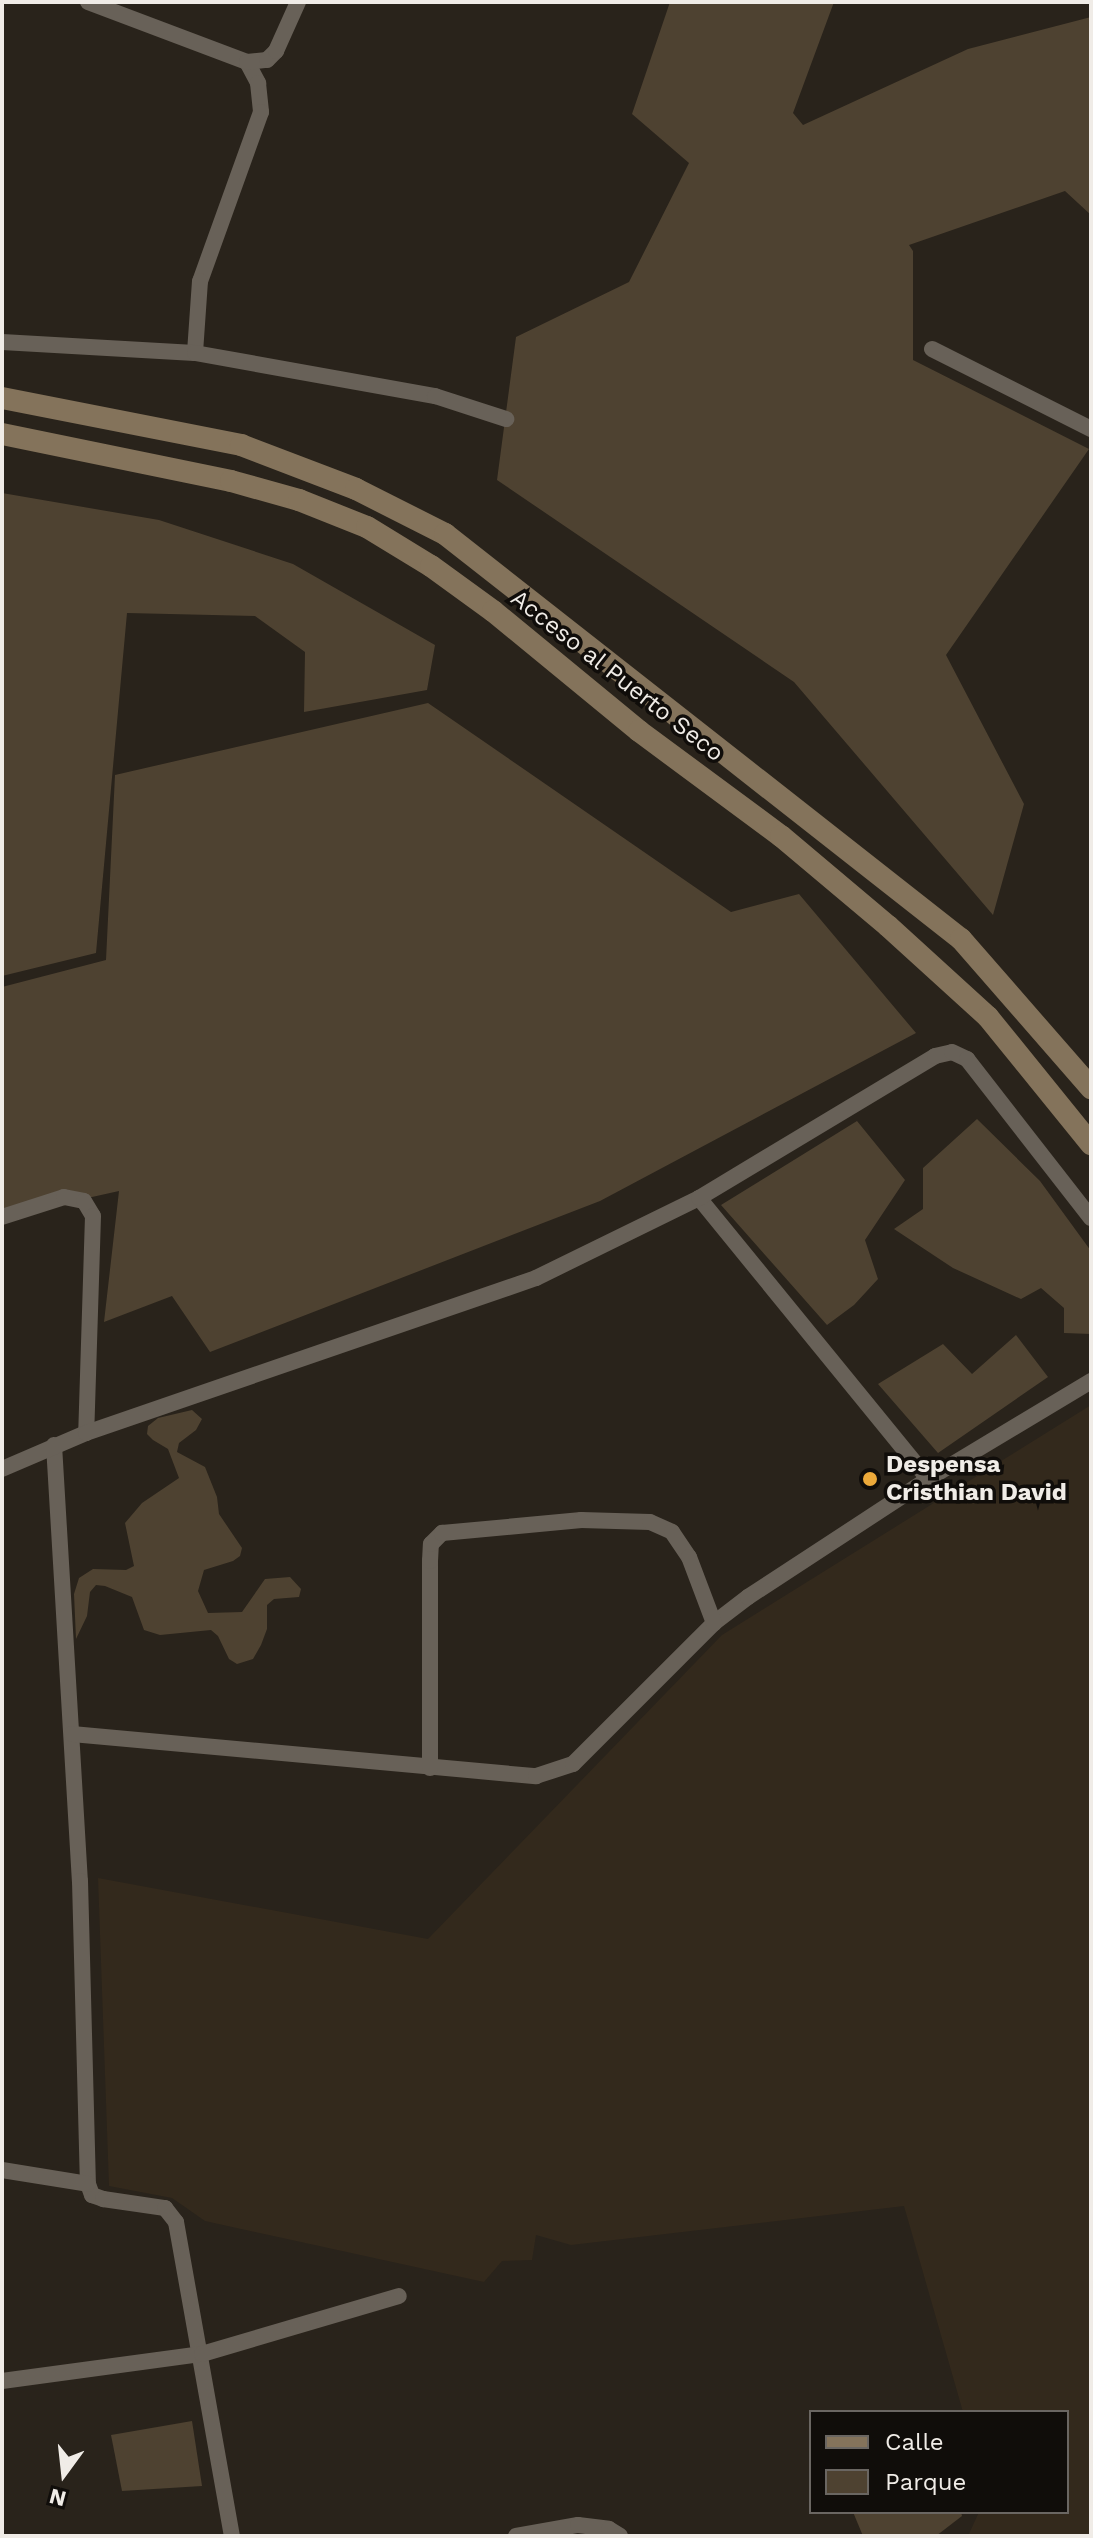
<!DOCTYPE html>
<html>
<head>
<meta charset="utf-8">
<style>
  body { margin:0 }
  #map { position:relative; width:1093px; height:2538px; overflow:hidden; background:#29231b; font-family:"Work Sans",sans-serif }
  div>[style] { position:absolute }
  .built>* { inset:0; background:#33291c }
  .green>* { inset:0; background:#4e4231 }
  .street>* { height:16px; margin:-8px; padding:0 8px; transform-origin:8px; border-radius:8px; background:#686158 }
  .secondary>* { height:22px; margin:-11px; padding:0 11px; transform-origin:11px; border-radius:11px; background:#84735b }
  .dots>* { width:22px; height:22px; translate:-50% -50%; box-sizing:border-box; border:4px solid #100d0a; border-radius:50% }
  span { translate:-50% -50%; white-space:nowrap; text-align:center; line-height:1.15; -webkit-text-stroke:7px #100d0a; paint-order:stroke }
  .street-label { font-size:24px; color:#f0ece7 }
  .poi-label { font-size:24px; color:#f0ece7; font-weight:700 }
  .left { translate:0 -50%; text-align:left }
  .frame { position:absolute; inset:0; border:4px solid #f0ece7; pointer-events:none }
  .legend { position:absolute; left:809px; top:2410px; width:260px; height:104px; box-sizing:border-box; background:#100d0a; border:2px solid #6a6662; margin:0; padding:10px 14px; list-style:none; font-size:24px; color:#f0ece7 }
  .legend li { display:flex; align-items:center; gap:16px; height:40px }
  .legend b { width:40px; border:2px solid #6a6662 }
  .north { position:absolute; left:24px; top:2434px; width:80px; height:80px; -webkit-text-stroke:6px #100d0a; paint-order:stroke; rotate:195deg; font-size:22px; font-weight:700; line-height:32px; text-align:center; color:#f0ece7 }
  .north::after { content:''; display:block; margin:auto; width:28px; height:36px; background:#f0ece7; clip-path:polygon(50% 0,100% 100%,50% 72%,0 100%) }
</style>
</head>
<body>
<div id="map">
  <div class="built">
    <i style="clip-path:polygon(1091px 1405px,1091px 2536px,968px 2536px,979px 2512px,1067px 2512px,1067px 2412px,963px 2412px,904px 2206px,571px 2245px,536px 2235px,532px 2260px,502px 2261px,484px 2282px,205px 2221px,172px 2198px,109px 2186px,98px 1878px,428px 1939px,722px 1635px)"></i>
  </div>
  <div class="green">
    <i style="clip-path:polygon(670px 2px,834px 2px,793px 113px,803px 125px,968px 49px,1091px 17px,1091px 215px,1065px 191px,909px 245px,913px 251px,913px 360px,1089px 449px,946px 655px,1024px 804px,993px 915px,794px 682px,497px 480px,516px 337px,629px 282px,689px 163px,632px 114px)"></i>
    <i style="clip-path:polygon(2px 493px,159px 520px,293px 564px,435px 645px,427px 690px,304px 712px,305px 652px,255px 616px,127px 613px,96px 953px,2px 976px)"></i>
    <i style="clip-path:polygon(428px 703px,731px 912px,799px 894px,916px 1033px,600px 1201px,210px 1352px,172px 1296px,104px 1322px,119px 1191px,2px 1217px,2px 987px,106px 960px,115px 775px)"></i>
    <i style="clip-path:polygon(977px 1119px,1040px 1181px,1091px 1251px,1091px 1334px,1064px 1333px,1064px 1308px,1041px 1288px,1021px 1299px,953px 1268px,894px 1229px,923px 1209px,923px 1168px)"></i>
    <i style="clip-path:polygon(857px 1121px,905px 1180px,865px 1240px,878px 1279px,854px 1305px,827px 1325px,721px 1205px)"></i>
    <i style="clip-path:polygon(1016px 1335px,1048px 1377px,938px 1453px,878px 1384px,943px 1344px,972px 1374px)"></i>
    <i style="clip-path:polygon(192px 1410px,202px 1419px,196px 1430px,179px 1443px,177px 1452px,205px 1467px,217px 1497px,219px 1514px,242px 1548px,240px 1556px,233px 1561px,204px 1570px,198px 1591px,208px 1613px,242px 1612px,265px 1579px,290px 1577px,301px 1589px,299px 1597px,274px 1599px,267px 1605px,267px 1629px,261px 1645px,253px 1659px,237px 1664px,229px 1659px,218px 1636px,211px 1630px,160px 1635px,144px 1630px,132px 1597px,105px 1586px,96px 1585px,90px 1592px,87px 1616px,76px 1639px,74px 1594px,79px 1578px,93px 1569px,126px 1570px,134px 1566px,125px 1523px,142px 1503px,179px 1478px,168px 1449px,153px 1440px,147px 1434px,148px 1426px,158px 1418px)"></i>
    <i style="clip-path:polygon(192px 2421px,202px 2486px,122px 2491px,111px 2435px)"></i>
    <i style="clip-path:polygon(853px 2512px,961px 2512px,962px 2516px,936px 2536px,863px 2536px)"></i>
  </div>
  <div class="street">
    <i style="left:88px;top:2px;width:170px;rotate:20.7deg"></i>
    <i style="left:247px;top:62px;width:24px;rotate:62deg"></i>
    <i style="left:258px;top:83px;width:29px;rotate:84deg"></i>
    <i style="left:261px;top:112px;width:180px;rotate:109.8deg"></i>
    <i style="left:200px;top:281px;width:72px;rotate:94deg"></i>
    <i style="left:247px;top:62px;width:20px;rotate:-6deg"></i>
    <i style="left:267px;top:60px;width:13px;rotate:-45deg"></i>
    <i style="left:276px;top:51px;width:54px;rotate:-65.8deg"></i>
    <i style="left:2px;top:342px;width:193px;rotate:3.3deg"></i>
    <i style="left:195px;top:353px;width:244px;rotate:10.2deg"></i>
    <i style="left:435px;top:396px;width:75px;rotate:17.9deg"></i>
    <i style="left:932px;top:349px;width:178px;rotate:26.7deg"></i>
    <i style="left:699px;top:1198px;width:362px;rotate:50.8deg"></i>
    <i style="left:2px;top:1217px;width:65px;rotate:-17.9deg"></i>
    <i style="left:64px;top:1197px;width:20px;rotate:11deg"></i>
    <i style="left:84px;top:1201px;width:17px;rotate:59deg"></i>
    <i style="left:93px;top:1216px;width:217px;rotate:91.8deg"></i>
    <i style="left:54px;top:1445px;width:437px;rotate:86.6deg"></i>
    <i style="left:80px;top:1881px;width:303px;rotate:88.5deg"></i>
    <i style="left:88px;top:2184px;width:12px;rotate:70deg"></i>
    <i style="left:92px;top:2195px;width:12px;rotate:20deg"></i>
    <i style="left:103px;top:2199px;width:63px;rotate:8.3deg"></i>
    <i style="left:165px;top:2208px;width:18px;rotate:52deg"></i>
    <i style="left:176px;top:2222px;width:319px;rotate:79.9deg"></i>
    <i style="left:2px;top:1469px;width:91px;rotate:-23.2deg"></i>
    <i style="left:86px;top:1433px;width:476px;rotate:-19deg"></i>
    <i style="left:536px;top:1278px;width:182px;rotate:-26.1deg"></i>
    <i style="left:699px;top:1198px;width:275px;rotate:-31deg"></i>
    <i style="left:935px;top:1056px;width:17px;rotate:-13deg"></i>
    <i style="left:952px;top:1052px;width:17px;rotate:25deg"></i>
    <i style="left:967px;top:1059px;width:202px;rotate:52.1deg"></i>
    <i style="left:72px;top:1734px;width:466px;rotate:5.2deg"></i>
    <i style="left:536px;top:1776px;width:39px;rotate:-18deg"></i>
    <i style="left:573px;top:1764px;width:199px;rotate:-45deg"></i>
    <i style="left:714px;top:1623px;width:43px;rotate:-37.4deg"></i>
    <i style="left:748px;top:1597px;width:215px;rotate:-33.2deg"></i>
    <i style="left:928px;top:1479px;width:190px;rotate:-31deg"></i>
    <i style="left:430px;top:1768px;width:207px;rotate:-90deg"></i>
    <i style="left:430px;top:1561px;width:17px;rotate:-87deg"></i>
    <i style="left:431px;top:1544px;width:16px;rotate:-45deg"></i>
    <i style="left:442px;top:1533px;width:140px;rotate:-5.3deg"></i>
    <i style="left:581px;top:1520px;width:69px;rotate:1.7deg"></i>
    <i style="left:650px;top:1522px;width:24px;rotate:24deg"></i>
    <i style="left:672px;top:1532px;width:30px;rotate:56deg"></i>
    <i style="left:689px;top:1557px;width:71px;rotate:69.3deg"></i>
    <i style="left:2px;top:2170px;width:87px;rotate:9.2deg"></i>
    <i style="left:2px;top:2381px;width:202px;rotate:-7.7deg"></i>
    <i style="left:202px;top:2354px;width:205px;rotate:-16.4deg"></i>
    <i style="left:516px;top:2536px;width:63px;rotate:-10.1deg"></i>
    <i style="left:578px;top:2525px;width:31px;rotate:7deg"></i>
    <i style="left:609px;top:2529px;width:13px;rotate:32deg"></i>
  </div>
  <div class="secondary">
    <i style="left:2px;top:398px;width:244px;rotate:11.1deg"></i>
    <i style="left:241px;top:445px;width:123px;rotate:20.9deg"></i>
    <i style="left:356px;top:489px;width:100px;rotate:26.8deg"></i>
    <i style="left:445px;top:534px;width:656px;rotate:38.13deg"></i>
    <i style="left:961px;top:939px;width:198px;rotate:48.9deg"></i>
    <i style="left:2px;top:434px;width:234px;rotate:11.6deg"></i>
    <i style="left:231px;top:481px;width:71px;rotate:15.6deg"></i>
    <i style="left:299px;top:500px;width:73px;rotate:21.7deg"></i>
    <i style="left:367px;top:527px;width:75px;rotate:31.4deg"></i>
    <i style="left:431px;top:566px;width:77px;rotate:36deg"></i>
    <i style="left:493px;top:611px;width:189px;rotate:39.4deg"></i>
    <i style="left:639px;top:731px;width:177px;rotate:36.5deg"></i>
    <i style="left:781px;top:836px;width:140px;rotate:40.1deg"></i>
    <i style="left:888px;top:926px;width:135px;rotate:42.3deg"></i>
    <i style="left:988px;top:1017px;width:164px;rotate:51deg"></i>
  </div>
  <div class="dots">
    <i style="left:870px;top:1479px;background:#eca93a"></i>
  </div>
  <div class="street-label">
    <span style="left:617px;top:676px;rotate:38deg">Acceso al Puerto Seco</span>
  </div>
  <div class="poi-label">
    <span class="left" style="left:886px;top:1479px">Despensa<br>Cristhian David</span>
  </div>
  <div class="frame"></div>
  <ul class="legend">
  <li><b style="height:10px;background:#84735b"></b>Calle</li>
  <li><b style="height:22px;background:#4e4231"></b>Parque</li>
  </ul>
  <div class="north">N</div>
</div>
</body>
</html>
